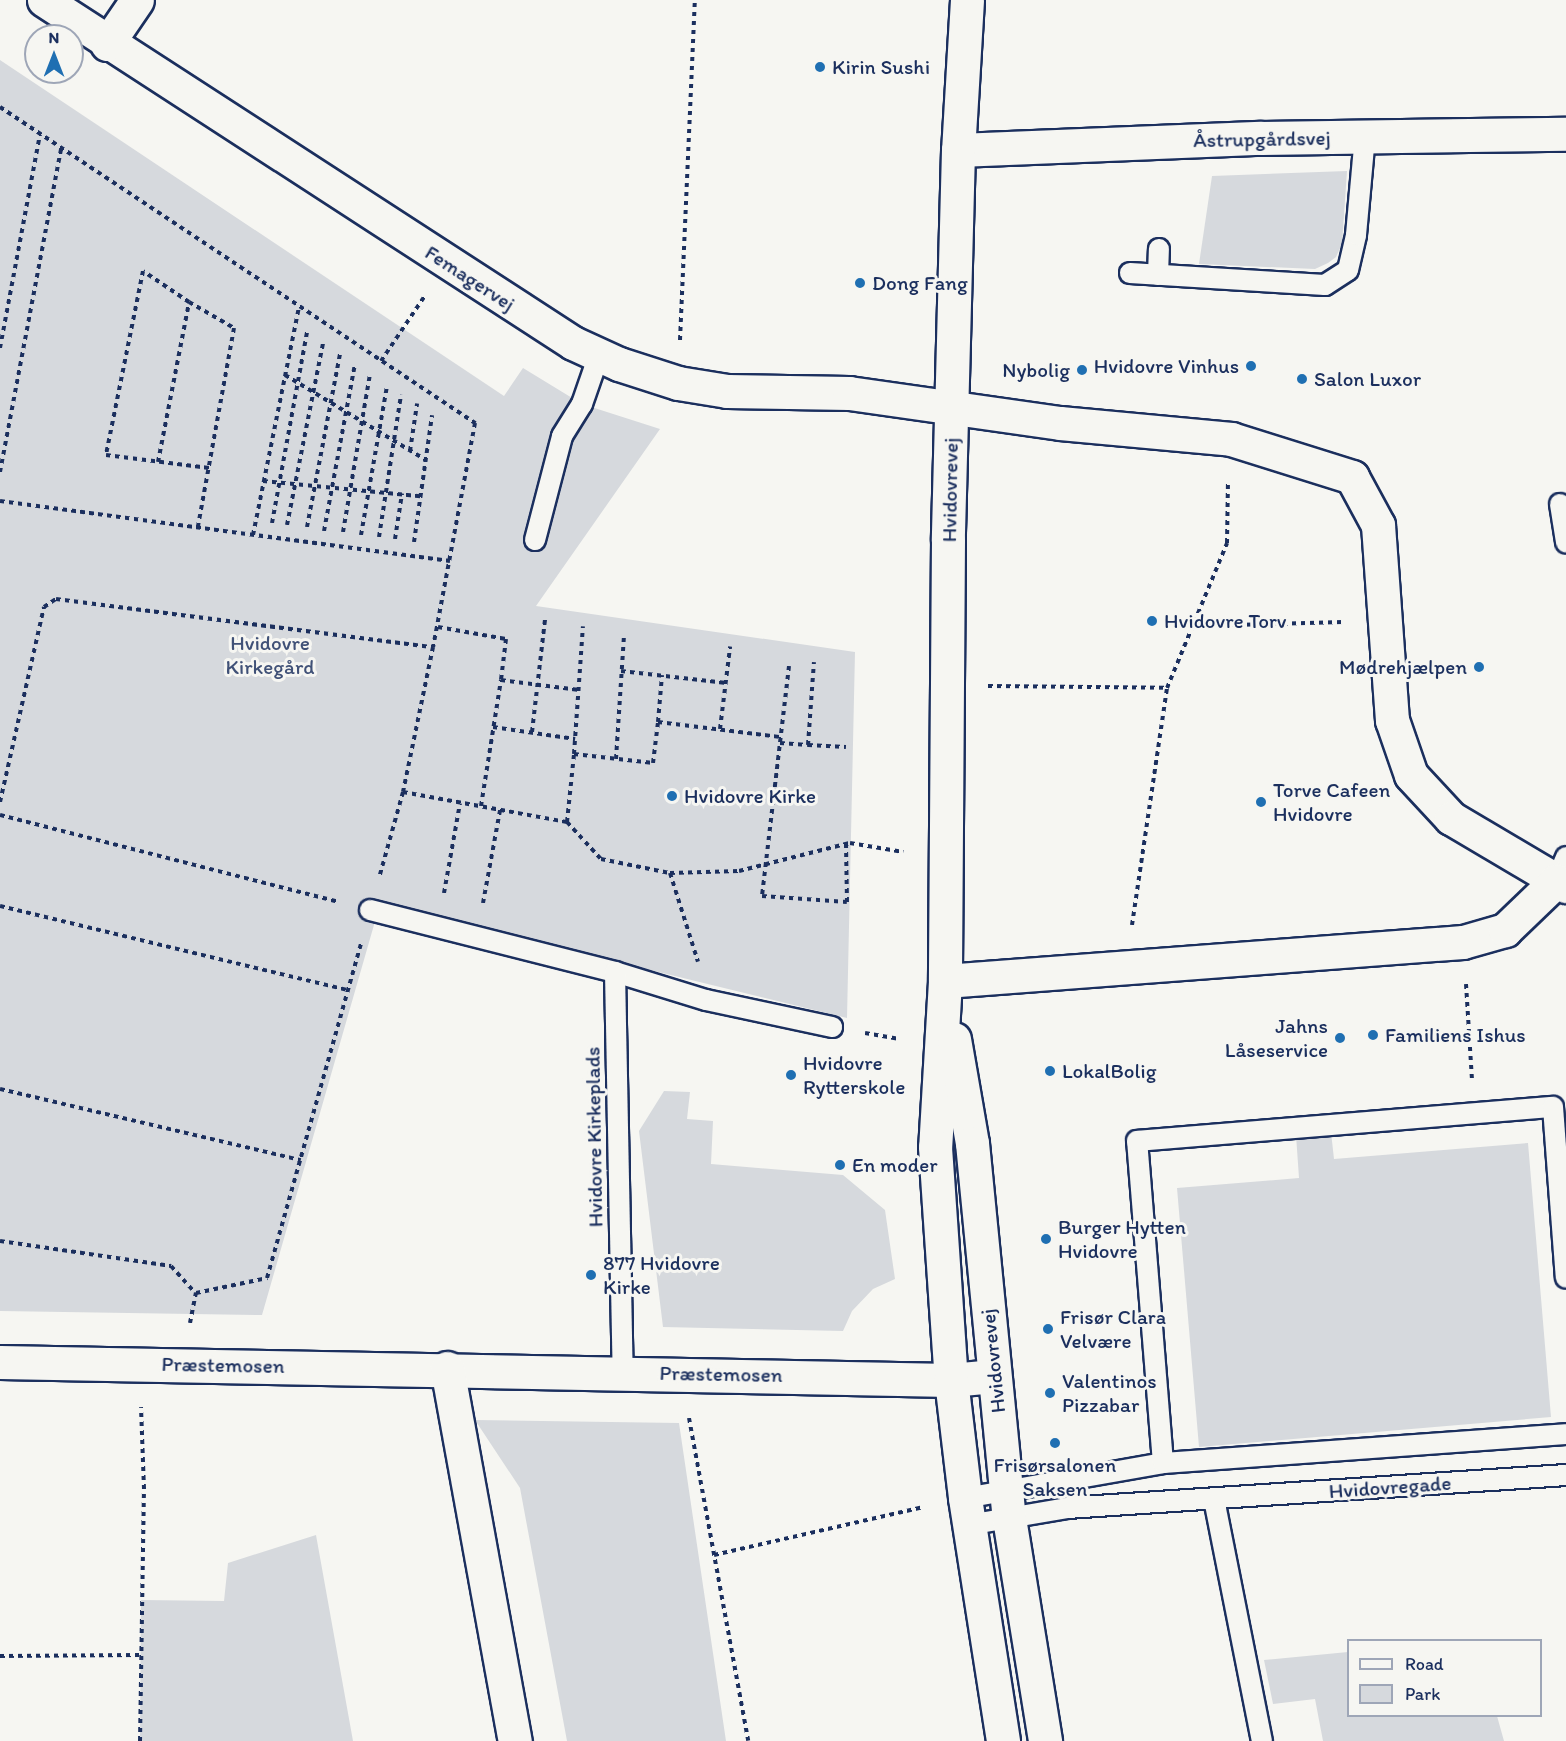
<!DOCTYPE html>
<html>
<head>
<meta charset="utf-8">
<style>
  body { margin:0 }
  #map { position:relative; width:1566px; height:1741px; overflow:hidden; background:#f6f6f2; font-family:Itim,sans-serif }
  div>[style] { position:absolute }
  .green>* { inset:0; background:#d6d9dd }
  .path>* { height:4px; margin-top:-2px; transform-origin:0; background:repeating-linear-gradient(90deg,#1b2f5e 0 4.5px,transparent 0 9px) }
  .roads { filter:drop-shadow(2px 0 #1b2f5e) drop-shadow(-2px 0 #1b2f5e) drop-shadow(0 2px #1b2f5e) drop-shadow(0 -2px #1b2f5e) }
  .service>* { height:20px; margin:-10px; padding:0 10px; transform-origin:10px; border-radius:10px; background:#f6f6f2 }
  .minor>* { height:33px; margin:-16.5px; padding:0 16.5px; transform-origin:16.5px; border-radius:16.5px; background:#f6f6f2 }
  .tertiary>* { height:33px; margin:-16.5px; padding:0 16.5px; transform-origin:16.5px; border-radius:16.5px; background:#f6f6f2 }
  .dots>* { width:16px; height:16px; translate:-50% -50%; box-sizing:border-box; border:3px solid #f6f6f2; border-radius:50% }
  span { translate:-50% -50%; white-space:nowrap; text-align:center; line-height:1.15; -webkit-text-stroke:6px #f6f6f2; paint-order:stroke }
  .poi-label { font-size:21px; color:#1b2f5e }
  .left { translate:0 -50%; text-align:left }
  .right { translate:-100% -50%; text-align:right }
  .street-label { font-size:21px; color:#1b2f5e }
  .park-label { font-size:21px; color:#405177 }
  .legend { position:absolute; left:1347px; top:1639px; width:195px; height:78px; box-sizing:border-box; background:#f6f6f2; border:2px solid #9ea6b7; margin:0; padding:8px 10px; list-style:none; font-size:18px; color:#1b2f5e }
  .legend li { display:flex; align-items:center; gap:12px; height:30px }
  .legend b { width:30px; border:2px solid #9ea6b7 }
  .north { position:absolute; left:24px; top:24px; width:60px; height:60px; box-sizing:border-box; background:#f6f6f2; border:2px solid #9ea6b7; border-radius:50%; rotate:0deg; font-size:16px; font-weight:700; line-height:24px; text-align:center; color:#1b2f5e }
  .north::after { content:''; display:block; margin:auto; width:21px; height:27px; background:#1f6fb2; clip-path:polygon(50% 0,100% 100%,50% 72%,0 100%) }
</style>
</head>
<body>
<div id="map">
  <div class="green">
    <i style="clip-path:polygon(0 60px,504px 396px,523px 368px,582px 404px,660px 429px,536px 606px,855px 652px,847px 1018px,380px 904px,262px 1315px,0 1311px)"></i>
    <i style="clip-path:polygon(1347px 171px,1342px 244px,1336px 257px,1328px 263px,1315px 269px,1199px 264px,1212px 176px)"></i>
    <i style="clip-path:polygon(664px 1091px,690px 1092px,687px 1119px,713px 1121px,711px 1164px,843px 1175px,885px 1210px,895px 1279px,873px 1289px,852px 1311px,843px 1331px,663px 1327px,639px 1131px)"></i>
    <i style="clip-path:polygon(1331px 1132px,1334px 1159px,1528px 1143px,1551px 1417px,1199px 1447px,1177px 1188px,1299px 1178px,1296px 1135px)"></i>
    <i style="clip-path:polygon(475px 1420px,679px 1423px,726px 1741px,567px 1741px,520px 1488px)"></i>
    <i style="clip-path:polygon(316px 1535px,353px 1741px,140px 1741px,141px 1600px,224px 1601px,228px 1563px)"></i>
    <i style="clip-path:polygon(1348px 1652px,1348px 1716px,1497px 1716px,1504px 1741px,1323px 1741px,1315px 1699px,1273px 1704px,1264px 1660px)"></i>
  </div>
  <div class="path">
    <i style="left:0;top:107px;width:571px;rotate:33.63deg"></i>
    <i style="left:475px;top:423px;width:228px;rotate:100.6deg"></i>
    <i style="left:433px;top:647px;width:148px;rotate:101.7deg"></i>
    <i style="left:403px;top:792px;width:89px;rotate:105.6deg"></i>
    <i style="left:189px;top:302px;width:55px;rotate:-146deg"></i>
    <i style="left:143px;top:271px;width:188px;rotate:101.4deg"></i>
    <i style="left:106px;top:455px;width:104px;rotate:7.2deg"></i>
    <i style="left:680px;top:340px;width:340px;rotate:-87.5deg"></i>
    <i style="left:0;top:348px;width:217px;rotate:-79.4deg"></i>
    <i style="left:381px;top:361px;width:77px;rotate:-56.1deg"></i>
    <i style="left:285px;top:375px;width:165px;rotate:31.1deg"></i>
    <i style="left:410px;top:451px;width:48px;rotate:-81.5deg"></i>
    <i style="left:158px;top:462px;width:163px;rotate:-79deg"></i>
    <i style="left:189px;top:302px;width:52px;rotate:30deg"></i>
    <i style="left:234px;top:328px;width:202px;rotate:100.3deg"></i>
    <i style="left:0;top:472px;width:329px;rotate:-79.3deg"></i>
    <i style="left:263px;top:481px;width:158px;rotate:5.5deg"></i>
    <i style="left:0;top:501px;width:454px;rotate:7.6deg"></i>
    <i style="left:272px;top:523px;width:194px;rotate:-79.6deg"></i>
    <i style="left:287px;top:525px;width:186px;rotate:-78.8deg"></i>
    <i style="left:307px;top:527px;width:176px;rotate:-79.2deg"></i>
    <i style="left:324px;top:531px;width:170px;rotate:-79.5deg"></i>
    <i style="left:343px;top:532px;width:160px;rotate:-80.3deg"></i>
    <i style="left:253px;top:535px;width:233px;rotate:-78.6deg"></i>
    <i style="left:361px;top:535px;width:151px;rotate:-80.1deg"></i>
    <i style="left:379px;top:537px;width:144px;rotate:-81.2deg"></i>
    <i style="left:395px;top:539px;width:46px;rotate:-81.2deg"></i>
    <i style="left:414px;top:542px;width:128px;rotate:-81.9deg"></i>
    <i style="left:1193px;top:626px;width:150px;rotate:-1.5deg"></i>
    <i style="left:438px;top:627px;width:69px;rotate:10deg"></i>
    <i style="left:506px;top:639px;width:41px;rotate:97deg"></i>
    <i style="left:501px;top:680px;width:79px;rotate:7.3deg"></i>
    <i style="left:789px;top:666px;width:232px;rotate:96.7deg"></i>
    <i style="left:762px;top:896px;width:85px;rotate:4deg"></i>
    <i style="left:847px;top:902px;width:59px;rotate:-91deg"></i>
    <i style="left:621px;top:671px;width:106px;rotate:6.5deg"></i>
    <i style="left:988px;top:686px;width:179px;rotate:0.6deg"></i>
    <i style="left:658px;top:722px;width:47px;rotate:-85.1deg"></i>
    <i style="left:493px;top:727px;width:83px;rotate:8.3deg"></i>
    <i style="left:720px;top:729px;width:83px;rotate:-83deg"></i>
    <i style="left:532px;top:732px;width:114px;rotate:-83.4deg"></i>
    <i style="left:780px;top:743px;width:28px;rotate:4deg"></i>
    <i style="left:808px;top:745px;width:83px;rotate:-85.9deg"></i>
    <i style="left:808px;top:745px;width:38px;rotate:3deg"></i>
    <i style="left:574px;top:754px;width:128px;rotate:-86deg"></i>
    <i style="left:616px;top:759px;width:125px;rotate:-86.3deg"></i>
    <i style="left:403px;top:792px;width:167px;rotate:10.4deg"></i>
    <i style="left:567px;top:822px;width:50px;rotate:47.4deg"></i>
    <i style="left:601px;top:859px;width:70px;rotate:11.5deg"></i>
    <i style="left:670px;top:873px;width:69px;rotate:-1.7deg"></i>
    <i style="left:739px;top:871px;width:114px;rotate:-14.2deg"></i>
    <i style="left:850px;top:843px;width:54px;rotate:9.6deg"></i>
    <i style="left:0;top:802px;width:200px;rotate:-77.3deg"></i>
    <i style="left:44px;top:607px;width:14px;rotate:-34deg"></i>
    <i style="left:56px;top:599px;width:380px;rotate:7.3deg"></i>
    <i style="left:481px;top:806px;width:128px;rotate:-81deg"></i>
    <i style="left:0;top:815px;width:347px;rotate:14.4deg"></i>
    <i style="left:567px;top:822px;width:68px;rotate:-84.1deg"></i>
    <i style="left:574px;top:754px;width:80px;rotate:6.5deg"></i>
    <i style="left:653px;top:763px;width:41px;rotate:-83deg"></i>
    <i style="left:658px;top:722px;width:124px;rotate:7deg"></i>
    <i style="left:670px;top:873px;width:93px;rotate:72.5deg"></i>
    <i style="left:444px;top:893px;width:91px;rotate:-79.9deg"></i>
    <i style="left:483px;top:903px;width:95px;rotate:-79.6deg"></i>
    <i style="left:0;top:906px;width:358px;rotate:13.6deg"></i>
    <i style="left:1132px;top:925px;width:240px;rotate:-81.6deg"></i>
    <i style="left:1167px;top:688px;width:157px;rotate:-67.5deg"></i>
    <i style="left:1227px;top:543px;width:61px;rotate:-89.1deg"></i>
    <i style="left:1466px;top:984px;width:95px;rotate:86.4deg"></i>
    <i style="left:865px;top:1033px;width:35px;rotate:10deg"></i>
    <i style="left:0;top:1089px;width:309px;rotate:13.3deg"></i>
    <i style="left:0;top:1241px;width:173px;rotate:8.3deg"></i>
    <i style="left:171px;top:1266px;width:36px;rotate:48deg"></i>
    <i style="left:190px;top:1323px;width:31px;rotate:-79deg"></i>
    <i style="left:196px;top:1293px;width:73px;rotate:-11.9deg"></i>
    <i style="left:267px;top:1278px;width:348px;rotate:-74.3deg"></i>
    <i style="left:689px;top:1418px;width:328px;rotate:79.6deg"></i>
    <i style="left:714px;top:1555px;width:215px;rotate:-12.9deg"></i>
    <i style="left:0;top:1656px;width:139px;rotate:-0.4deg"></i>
    <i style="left:140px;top:1741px;width:252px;rotate:-89.1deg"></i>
    <i style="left:144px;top:1489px;width:82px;rotate:-92.1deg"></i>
  </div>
  <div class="roads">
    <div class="service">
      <i style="left:1130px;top:273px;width:195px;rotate:3.5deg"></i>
      <i style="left:1325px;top:285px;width:27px;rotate:-33deg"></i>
      <i style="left:1348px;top:270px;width:36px;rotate:-77deg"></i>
      <i style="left:1356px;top:235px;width:99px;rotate:-84.8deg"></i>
      <i style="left:1158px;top:275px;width:26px;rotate:-88deg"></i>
      <i style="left:1560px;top:504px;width:39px;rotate:81deg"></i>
      <i style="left:535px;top:540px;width:107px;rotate:-75.4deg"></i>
      <i style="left:562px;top:436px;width:38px;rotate:-58deg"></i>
      <i style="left:582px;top:404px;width:52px;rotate:-70.9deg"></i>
      <i style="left:1556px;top:881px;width:26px;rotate:-67deg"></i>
      <i style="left:370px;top:910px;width:253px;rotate:14.2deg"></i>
      <i style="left:615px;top:972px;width:95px;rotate:17.1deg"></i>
      <i style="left:706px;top:1000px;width:129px;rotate:12.1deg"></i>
      <i style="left:615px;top:972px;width:400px;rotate:88.9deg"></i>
      <i style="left:1163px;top:1463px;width:323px;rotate:-94.6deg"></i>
      <i style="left:1137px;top:1141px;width:417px;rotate:-4.7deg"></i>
      <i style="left:1553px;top:1107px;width:171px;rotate:85.7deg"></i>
      <i style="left:965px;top:1498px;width:201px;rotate:-10deg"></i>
      <i style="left:1163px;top:1463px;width:404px;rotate:-4.1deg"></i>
      <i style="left:1214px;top:1499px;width:247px;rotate:78.8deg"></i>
      <i style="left:968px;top:1525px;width:100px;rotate:-9.7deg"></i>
      <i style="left:1067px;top:1508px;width:500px;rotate:-3.78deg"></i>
    </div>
    <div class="minor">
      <i style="left:44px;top:0;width:630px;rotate:32.96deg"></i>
      <i style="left:573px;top:343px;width:51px;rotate:24.5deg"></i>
      <i style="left:619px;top:364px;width:62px;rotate:17.9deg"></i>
      <i style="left:678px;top:383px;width:50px;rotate:9.3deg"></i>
      <i style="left:727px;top:391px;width:122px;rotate:0.9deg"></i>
      <i style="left:849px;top:393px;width:213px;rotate:8.1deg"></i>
      <i style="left:1060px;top:423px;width:172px;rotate:5.3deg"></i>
      <i style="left:1231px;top:439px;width:127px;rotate:17.4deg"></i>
      <i style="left:1352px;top:477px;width:55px;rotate:61.6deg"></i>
      <i style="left:1378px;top:525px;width:196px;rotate:85.9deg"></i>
      <i style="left:1392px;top:720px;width:58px;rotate:70.9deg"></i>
      <i style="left:1411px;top:775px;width:59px;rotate:47.1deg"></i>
      <i style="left:1451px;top:818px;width:134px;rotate:30.6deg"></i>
      <i style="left:107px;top:44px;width:53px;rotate:-55.7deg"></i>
      <i style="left:958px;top:150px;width:303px;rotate:-2.3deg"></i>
      <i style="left:1261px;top:138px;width:305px;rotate:-0.8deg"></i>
      <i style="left:945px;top:981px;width:519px;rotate:-4.31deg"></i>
      <i style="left:1463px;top:942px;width:44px;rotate:-15.9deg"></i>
      <i style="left:1505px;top:930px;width:71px;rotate:-43.9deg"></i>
      <i style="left:0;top:1362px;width:951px;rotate:1.08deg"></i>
      <i style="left:951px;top:1380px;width:43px;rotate:-5.3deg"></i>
      <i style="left:447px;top:1368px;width:379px;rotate:79.7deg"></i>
    </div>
    <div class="tertiary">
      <i style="left:967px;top:0;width:150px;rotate:93.4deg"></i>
      <i style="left:958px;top:150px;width:390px;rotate:91.5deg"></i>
      <i style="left:948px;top:540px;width:441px;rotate:90.4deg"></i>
      <i style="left:945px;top:981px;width:166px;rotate:93.4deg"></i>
      <i style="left:935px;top:1147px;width:234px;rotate:86.1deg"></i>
      <i style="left:951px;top:1380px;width:119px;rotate:83.2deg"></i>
      <i style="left:965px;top:1498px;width:246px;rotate:81.1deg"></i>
      <i style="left:954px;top:1039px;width:106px;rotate:80.2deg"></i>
      <i style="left:972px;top:1143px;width:377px;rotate:84.4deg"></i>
      <i style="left:1009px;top:1518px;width:226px;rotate:80.8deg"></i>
    </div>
  </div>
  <div class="dots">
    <i style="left:820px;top:67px;background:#1f6fb2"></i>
    <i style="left:860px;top:283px;background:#1f6fb2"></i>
    <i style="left:1251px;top:366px;background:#1f6fb2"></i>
    <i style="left:1082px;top:370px;background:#1f6fb2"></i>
    <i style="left:1302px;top:379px;background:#1f6fb2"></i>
    <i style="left:1152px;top:621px;background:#1f6fb2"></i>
    <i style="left:1479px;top:667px;background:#1f6fb2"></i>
    <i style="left:672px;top:796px;background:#1f6fb2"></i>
    <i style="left:1261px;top:802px;background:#1f6fb2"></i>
    <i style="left:1373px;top:1035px;background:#1f6fb2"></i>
    <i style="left:1340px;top:1038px;background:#1f6fb2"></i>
    <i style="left:1050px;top:1071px;background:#1f6fb2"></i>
    <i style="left:791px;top:1075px;background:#1f6fb2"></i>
    <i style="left:840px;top:1165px;background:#1f6fb2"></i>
    <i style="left:1046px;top:1239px;background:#1f6fb2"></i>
    <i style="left:591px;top:1275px;background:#1f6fb2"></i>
    <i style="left:1048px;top:1329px;background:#1f6fb2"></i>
    <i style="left:1050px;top:1393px;background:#1f6fb2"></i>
    <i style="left:1055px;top:1443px;background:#1f6fb2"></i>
  </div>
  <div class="poi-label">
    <span class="left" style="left:832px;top:67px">Kirin Sushi</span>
    <span class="left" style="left:872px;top:283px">Dong Fang</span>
    <span class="right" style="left:1239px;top:366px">Hvidovre Vinhus</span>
    <span class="right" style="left:1070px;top:370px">Nybolig</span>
    <span class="left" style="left:1314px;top:379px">Salon Luxor</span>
    <span class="left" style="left:1164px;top:621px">Hvidovre Torv</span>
    <span class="right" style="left:1467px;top:667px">Mødrehjælpen</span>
    <span class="left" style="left:1273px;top:802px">Torve Cafeen<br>Hvidovre</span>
    <span class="left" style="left:684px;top:796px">Hvidovre Kirke</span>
    <span class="right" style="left:1328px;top:1038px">Jahns<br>Låseservice</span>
    <span class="left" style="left:1385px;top:1035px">Familiens Ishus</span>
    <span class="left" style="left:803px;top:1075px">Hvidovre<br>Rytterskole</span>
    <span class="left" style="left:1062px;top:1071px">LokalBolig</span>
    <span class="left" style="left:852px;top:1165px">En moder</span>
    <span class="left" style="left:1058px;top:1239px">Burger Hytten<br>Hvidovre</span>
    <span class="left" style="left:603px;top:1275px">877 Hvidovre<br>Kirke</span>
    <span class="left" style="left:1060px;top:1329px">Frisør Clara<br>Velvære</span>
    <span class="left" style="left:1062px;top:1393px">Valentinos<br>Pizzabar</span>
    <span style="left:1055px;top:1477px">Frisørsalonen<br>Saksen</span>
  </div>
  <div class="street-label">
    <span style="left:1262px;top:139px;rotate:-1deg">Åstrupgårdsvej</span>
    <span style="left:470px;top:278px;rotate:33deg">Femagervej</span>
    <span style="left:950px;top:490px;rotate:-89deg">Hvidovrevej</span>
    <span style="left:594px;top:1137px;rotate:-91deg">Hvidovre Kirkeplads</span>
    <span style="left:993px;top:1361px;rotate:-96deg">Hvidovrevej</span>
    <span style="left:223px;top:1365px;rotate:1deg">Præstemosen</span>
    <span style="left:721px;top:1374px;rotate:1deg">Præstemosen</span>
    <span style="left:1390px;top:1487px;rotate:-4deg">Hvidovregade</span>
  </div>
  <div class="park-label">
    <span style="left:270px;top:655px">Hvidovre<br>Kirkegård</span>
  </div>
  <ul class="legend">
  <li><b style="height:8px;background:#f6f6f2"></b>Road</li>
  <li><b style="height:16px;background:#d6d9dd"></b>Park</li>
  </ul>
  <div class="north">N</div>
</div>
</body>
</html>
